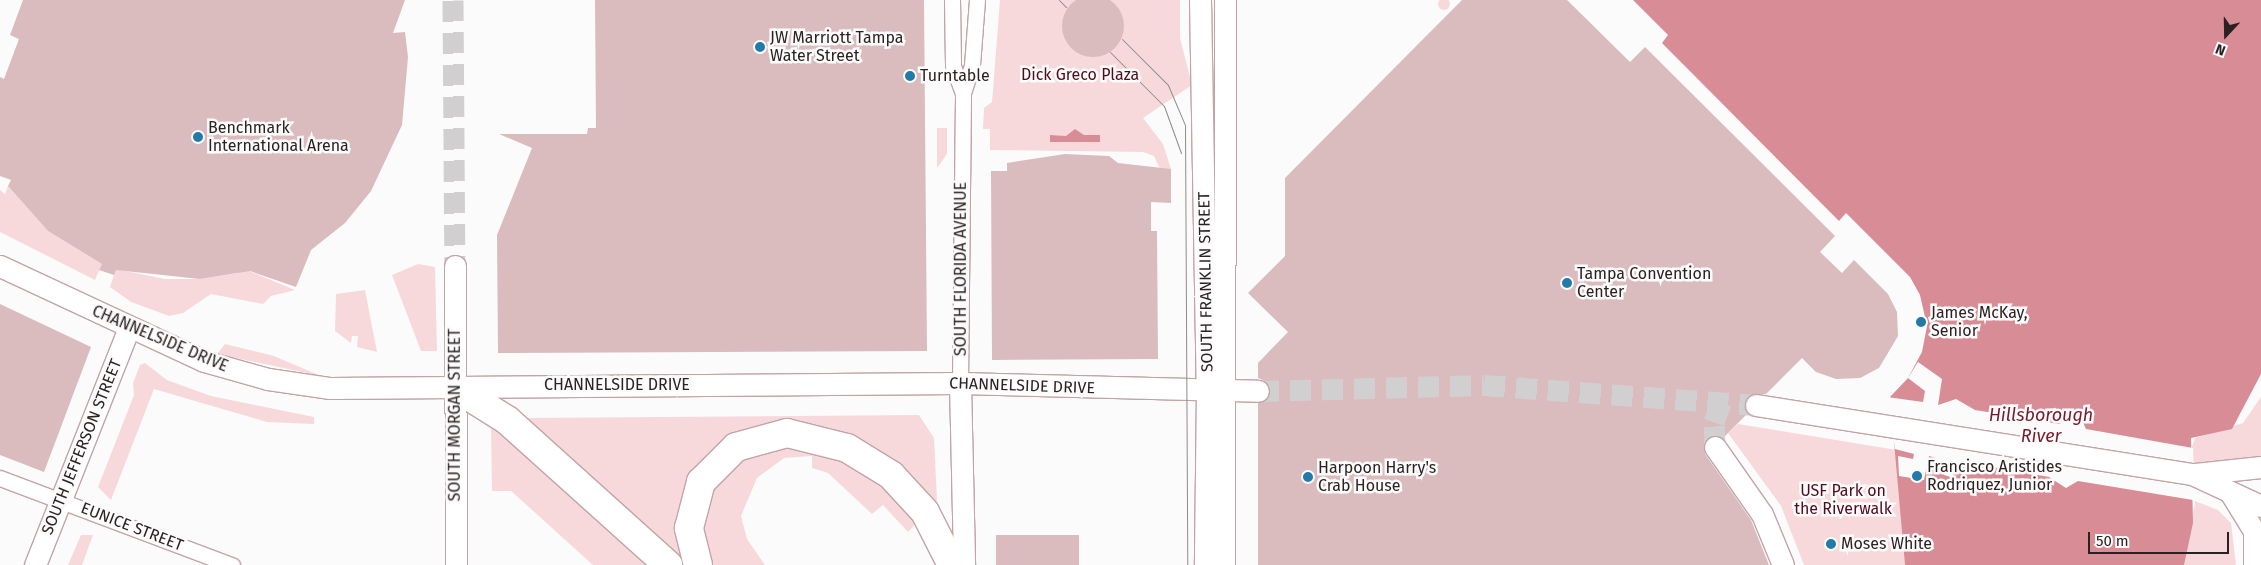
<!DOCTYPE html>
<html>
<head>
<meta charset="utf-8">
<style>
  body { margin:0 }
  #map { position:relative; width:2261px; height:565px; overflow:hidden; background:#fbfbfb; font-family:"Fira Sans",sans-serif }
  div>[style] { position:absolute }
  .green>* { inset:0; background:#f8d9db }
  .round { border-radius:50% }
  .water>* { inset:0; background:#d88c95 }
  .pier>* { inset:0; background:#fbfbfb }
  .building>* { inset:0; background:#dabbbe; transform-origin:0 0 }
  .secondary-tunnel>* { height:21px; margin-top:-10.5px; transform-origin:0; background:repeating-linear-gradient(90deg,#d2cfd0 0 21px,transparent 0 32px) }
  .roads { filter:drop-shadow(1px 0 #c2a4a7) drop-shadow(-1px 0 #c2a4a7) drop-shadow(0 1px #c2a4a7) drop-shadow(0 -1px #c2a4a7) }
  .street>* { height:15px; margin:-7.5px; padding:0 7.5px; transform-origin:7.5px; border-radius:7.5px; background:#fff }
  .secondary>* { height:21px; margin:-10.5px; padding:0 10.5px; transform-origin:10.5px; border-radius:10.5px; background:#fff }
  .highway>* { height:28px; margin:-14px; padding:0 14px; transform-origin:14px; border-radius:14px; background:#fff }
  .tram>* { height:1px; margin:-0.5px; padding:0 0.5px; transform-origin:0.5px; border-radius:0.5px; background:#908a8b }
  .dots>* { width:14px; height:14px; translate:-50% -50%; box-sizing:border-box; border:2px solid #fbfbfb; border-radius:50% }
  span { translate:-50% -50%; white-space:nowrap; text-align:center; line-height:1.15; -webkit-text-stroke:5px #fbfbfb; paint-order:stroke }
  .poi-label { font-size:16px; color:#2c2122 }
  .left { translate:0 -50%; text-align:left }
  .park-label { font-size:16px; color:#4f0a1c }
  .street-label { font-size:16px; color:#2c2122 }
  .water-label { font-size:18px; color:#751b30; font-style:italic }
  .north { position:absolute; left:2201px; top:10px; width:50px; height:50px; -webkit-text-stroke:4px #fbfbfb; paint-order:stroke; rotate:201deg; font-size:14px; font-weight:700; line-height:20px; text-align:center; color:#2c2122 }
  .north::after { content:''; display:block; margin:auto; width:18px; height:22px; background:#2c2122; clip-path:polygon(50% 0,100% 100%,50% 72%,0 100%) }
  .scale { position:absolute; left:2088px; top:532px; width:141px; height:22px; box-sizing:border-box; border:2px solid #2c2122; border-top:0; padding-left:6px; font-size:15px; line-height:18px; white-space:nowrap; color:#2c2122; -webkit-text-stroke:4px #fbfbfb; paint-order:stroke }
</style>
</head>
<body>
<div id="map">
  <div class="green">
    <i class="round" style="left:1438px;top:-2px;width:12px;height:12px"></i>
    <i style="clip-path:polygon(1000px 0,1180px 0,1180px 38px,1192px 85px,1143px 118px,1163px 144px,1171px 169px,1160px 169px,1154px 156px,1143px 152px,990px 150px,990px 129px,983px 129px,984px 108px,992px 102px)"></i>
    <i style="clip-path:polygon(937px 128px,947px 128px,947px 154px,937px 168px)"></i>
    <i style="clip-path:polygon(8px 186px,48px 231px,102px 264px,95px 280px,0 232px,0 190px,5px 194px)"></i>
    <i style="clip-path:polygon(418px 264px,435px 267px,437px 351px,421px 351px,392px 275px)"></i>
    <i style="clip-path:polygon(237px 266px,295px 290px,271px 296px,263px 304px,211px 294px,183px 313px,169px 316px,131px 302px,110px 287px,116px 269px,165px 279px,200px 279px,239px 273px)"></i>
    <i style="clip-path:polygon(365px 290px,377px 352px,357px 347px,358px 336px,352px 336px,351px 343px,335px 331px,336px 294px)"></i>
    <i style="clip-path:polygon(225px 344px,274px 356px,321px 376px,217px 354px)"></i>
    <i style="clip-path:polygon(145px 363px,167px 380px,211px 396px,314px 417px,314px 424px,267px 422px,154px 389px,111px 500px,98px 487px,134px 395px,133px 383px,140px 365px)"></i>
    <i style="clip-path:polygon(2261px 397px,2261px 471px,2184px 471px,2195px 438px,2243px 423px)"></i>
    <i style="clip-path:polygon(919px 415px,934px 438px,937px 500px,908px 532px,883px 505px,872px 514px,828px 473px,812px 468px,812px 456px,784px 458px,757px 478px,741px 516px,747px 539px,765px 565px,593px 565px,511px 491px,492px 491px,491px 426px,522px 418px)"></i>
    <i style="clip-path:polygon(1738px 424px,1897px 450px,1905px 565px,1804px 565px,1781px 506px,1728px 433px)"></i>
    <i style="clip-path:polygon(2195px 501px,2218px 510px,2231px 523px,2236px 565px,2184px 565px)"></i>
    <i style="clip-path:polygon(81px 535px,93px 535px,82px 565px,68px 565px)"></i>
  </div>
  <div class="water">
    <i style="clip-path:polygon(1633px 0,2261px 0,2261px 374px,2232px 429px,2191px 438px,2193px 523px,2184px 565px,1905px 565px,1890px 397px,1908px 378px,1922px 352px,1927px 326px,1920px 295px,1910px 277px,1846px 213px,1839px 221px,1662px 43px,1668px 35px)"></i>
    <i style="clip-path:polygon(1075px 129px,1084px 135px,1100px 135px,1100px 142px,1050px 142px,1050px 135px,1066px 136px)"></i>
  </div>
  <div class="pier">
    <i style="clip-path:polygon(1918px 362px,1942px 379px,1938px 405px,1956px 399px,1975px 410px,2059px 424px,2071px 410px,2078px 411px,2086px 429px,2193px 448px,2195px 509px,2193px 500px,2078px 481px,2066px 488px,2049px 477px,1963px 462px,1951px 477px,1944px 475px,1936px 458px,1929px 456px,1924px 480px,1899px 476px,1898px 456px,1913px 459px,1914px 454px,1895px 449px,1887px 397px,1923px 402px,1925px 391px,1908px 378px)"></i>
  </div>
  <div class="building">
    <i class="round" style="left:1062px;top:-5px;width:62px;height:62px"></i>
    <i style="clip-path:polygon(23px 0,405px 0,393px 33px,405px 32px,408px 57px,402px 125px,371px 191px,345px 223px,311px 250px,296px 287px,250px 271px,200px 279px,116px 270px,114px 275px,99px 270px,102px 264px,48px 231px,8px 186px,11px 180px,0 176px,0 77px,4px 79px,19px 39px,10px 35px)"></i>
    <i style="clip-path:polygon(595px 0,924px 0,927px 351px,498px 353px,497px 235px,532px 148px,499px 134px,587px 134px,588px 128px,596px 128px)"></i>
    <i style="clip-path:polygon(1462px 0,1567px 0,1630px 62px,1645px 47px,1835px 236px,1820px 252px,1842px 273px,1854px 260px,1888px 294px,1897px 312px,1898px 336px,1879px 368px,1860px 378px,1836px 379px,1816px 372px,1802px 358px,1766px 394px,1747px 397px,1747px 414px,1723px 438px,1713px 435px,1704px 442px,1705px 454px,1751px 520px,1769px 565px,1258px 565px,1258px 403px,1268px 398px,1270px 391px,1265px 381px,1258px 378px,1258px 363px,1288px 332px,1248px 293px,1285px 256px,1285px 178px)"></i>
    <i style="clip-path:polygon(1065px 154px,1109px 156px,1118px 163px,1171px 169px,1171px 203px,1151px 202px,1151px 231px,1157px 231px,1158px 359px,992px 360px,991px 171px,1007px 171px,1007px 163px)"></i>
    <i style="clip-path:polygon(0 304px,91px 347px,44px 472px,0 455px)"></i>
    <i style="left:1079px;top:535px;width:30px;height:83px;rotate:90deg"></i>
  </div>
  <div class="secondary-tunnel">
    <i style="left:453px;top:0;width:266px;rotate:89.6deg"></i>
    <i style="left:1258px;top:391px;width:226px;rotate:-1.5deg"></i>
    <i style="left:1484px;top:385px;width:273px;rotate:4.2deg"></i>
    <i style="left:1715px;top:447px;width:25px;rotate:-92deg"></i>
    <i style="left:1714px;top:422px;width:23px;rotate:-70deg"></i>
  </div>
  <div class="roads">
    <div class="street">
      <i style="left:952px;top:0;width:66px;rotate:89.1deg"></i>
      <i style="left:953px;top:66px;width:29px;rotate:70deg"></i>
      <i style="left:960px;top:383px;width:290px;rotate:-89.4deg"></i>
      <i style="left:963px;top:93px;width:29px;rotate:-72deg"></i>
      <i style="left:972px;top:65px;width:65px;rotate:-85.6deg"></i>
      <i style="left:0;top:478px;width:248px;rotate:20.6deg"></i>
    </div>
    <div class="secondary">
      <i style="left:1200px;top:0;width:390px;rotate:89deg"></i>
      <i style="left:1207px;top:390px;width:175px;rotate:90.7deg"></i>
      <i style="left:0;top:266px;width:225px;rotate:25deg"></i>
      <i style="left:204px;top:361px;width:66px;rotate:15.7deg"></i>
      <i style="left:268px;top:379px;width:63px;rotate:8.3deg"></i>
      <i style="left:330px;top:388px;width:630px;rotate:-0.45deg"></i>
      <i style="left:960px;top:383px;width:298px;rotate:1.5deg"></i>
      <i style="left:455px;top:266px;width:299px;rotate:89.8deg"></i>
      <i style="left:960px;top:383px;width:182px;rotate:88.7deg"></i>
      <i style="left:1756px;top:405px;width:441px;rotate:9deg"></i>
      <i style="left:2192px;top:474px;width:76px;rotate:24.9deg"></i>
      <i style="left:1715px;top:447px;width:82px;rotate:55deg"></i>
      <i style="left:1762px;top:514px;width:55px;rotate:67.6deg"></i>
      <i style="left:2195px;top:474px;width:66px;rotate:-6.1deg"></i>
      <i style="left:2230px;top:492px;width:46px;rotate:58.4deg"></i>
      <i style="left:2254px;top:531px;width:34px;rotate:90deg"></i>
      <i style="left:35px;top:565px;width:255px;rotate:-68.4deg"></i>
      <i style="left:1224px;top:565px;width:565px;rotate:-89.9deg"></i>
    </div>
    <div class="highway">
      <i style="left:456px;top:388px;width:60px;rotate:32.1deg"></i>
      <i style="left:507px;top:420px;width:217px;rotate:42deg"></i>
      <i style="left:698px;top:565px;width:38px;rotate:-104deg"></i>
      <i style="left:689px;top:528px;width:48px;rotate:-75.4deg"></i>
      <i style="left:701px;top:482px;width:49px;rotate:-45deg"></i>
      <i style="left:736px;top:447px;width:53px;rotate:-15.4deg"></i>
      <i style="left:787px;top:433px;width:62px;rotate:14deg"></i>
      <i style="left:847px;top:448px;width:52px;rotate:31.5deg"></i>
      <i style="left:891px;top:475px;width:50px;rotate:47.4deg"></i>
      <i style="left:925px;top:512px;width:59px;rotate:63deg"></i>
    </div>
  </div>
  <div class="tram">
    <i style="left:1059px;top:0;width:10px;rotate:45deg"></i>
    <i style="left:1122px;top:39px;width:65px;rotate:45deg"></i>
    <i style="left:1168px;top:85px;width:43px;rotate:67deg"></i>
    <i style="left:1185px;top:125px;width:440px;rotate:89.7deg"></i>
    <i style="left:1110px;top:52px;width:76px;rotate:45deg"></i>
    <i style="left:1164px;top:106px;width:50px;rotate:70.1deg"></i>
  </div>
  <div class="dots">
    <i style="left:760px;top:47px;background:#227aa9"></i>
    <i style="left:910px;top:76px;background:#227aa9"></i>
    <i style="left:198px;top:137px;background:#227aa9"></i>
    <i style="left:1567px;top:283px;background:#227aa9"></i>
    <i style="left:1921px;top:322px;background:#227aa9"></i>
    <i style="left:1917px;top:476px;background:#227aa9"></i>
    <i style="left:1308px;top:477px;background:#227aa9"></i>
    <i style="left:1831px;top:544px;background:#227aa9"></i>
  </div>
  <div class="poi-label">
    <span class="left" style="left:770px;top:47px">JW Marriott Tampa<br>Water Street</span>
    <span class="left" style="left:920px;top:76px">Turntable</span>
    <span class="left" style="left:208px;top:137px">Benchmark<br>International Arena</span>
    <span class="left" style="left:1577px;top:283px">Tampa Convention<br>Center</span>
    <span class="left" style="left:1931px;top:322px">James McKay,<br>Senior</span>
    <span class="left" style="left:1927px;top:476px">Francisco Aristides<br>Rodriquez, Junior</span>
    <span class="left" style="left:1318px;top:477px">Harpoon Harry's<br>Crab House</span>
    <span class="left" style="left:1841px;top:544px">Moses White</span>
  </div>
  <div class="park-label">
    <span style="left:1080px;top:75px">Dick Greco Plaza</span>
    <span style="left:1843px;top:500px">USF Park on<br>the Riverwalk</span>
  </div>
  <div class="street-label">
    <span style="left:961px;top:269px;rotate:-90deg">SOUTH FLORIDA AVENUE</span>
    <span style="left:1206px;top:282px;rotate:-91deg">SOUTH FRANKLIN STREET</span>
    <span style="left:160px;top:339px;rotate:23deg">CHANNELSIDE DRIVE</span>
    <span style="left:617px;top:385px">CHANNELSIDE DRIVE</span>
    <span style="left:1022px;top:386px;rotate:2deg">CHANNELSIDE DRIVE</span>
    <span style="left:455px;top:415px;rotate:-90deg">SOUTH MORGAN STREET</span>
    <span style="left:82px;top:447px;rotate:-68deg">SOUTH JEFFERSON STREET</span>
    <span style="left:132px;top:527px;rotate:21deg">EUNICE STREET</span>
  </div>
  <div class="water-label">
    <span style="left:2041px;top:426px">Hillsborough<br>River</span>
  </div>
  <div class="north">N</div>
  <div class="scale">50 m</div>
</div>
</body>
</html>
